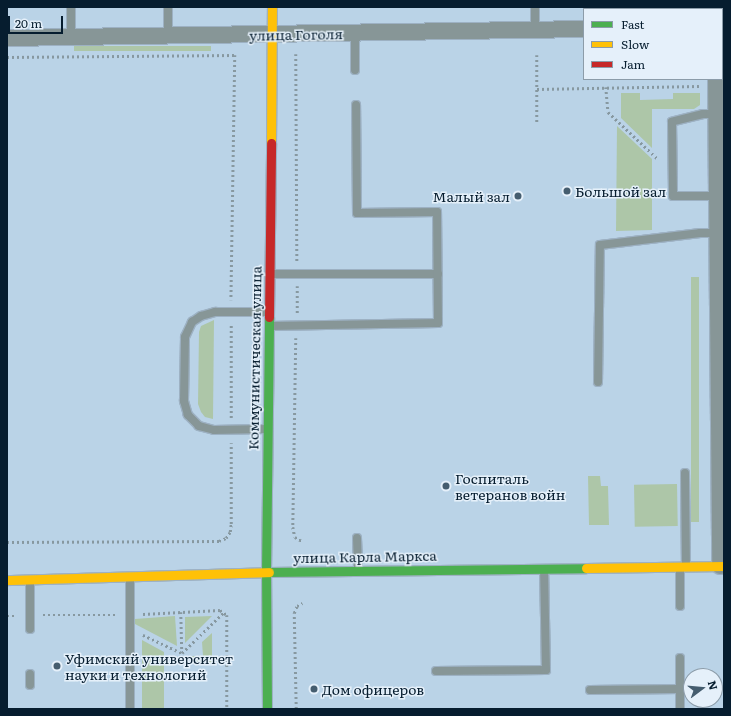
<!DOCTYPE html>
<html>
<head>
<meta charset="utf-8">
<style>
  body { margin:0 }
  #map { position:relative; width:731px; height:716px; overflow:hidden; background:#bad3e7; font-family:Literata,serif }
  div>[style] { position:absolute }
  .green>* { inset:0; background:#adc6a8; transform-origin:0 0 }
  .path>* { height:2.5px; margin-top:-1.25px; transform-origin:0; background:repeating-linear-gradient(90deg,#8798a0 0 2px,transparent 0 5px) }
  .roads { filter:drop-shadow(1px 0 #9db1c3) drop-shadow(-1px 0 #9db1c3) drop-shadow(0 1px #9db1c3) drop-shadow(0 -1px #9db1c3) }
  .lane>* { height:8px; margin:-4px; padding:0 4px; transform-origin:4px; border-radius:4px; background:#879697 }
  .street>* { height:16px; margin:-8px; padding:0 8px; transform-origin:8px; border-radius:8px; background:#879697 }
  .fast>* { height:9px; margin:-4.5px; padding:0 4.5px; transform-origin:4.5px; border-radius:4.5px; background:#4caf50 }
  .slow>* { height:9px; margin:-4.5px; padding:0 4.5px; transform-origin:4.5px; border-radius:4.5px; background:#ffc107 }
  .jam>* { height:9px; margin:-4.5px; padding:0 4.5px; transform-origin:4.5px; border-radius:4.5px; background:#c62828 }
  .dots>* { width:11px; height:11px; translate:-50% -50%; box-sizing:border-box; border:2px solid #e5f0fa; border-radius:50% }
  span { translate:-50% -50%; white-space:nowrap; text-align:center; line-height:1.15; -webkit-text-stroke:3px #e5f0fa; paint-order:stroke }
  .street-label { font-size:14px; color:#061d2f }
  .poi-label { font-size:14px; color:#061d2f }
  .left { translate:0 -50%; text-align:left }
  .right { translate:-100% -50%; text-align:right }
  .frame { position:absolute; inset:0; border:8px solid #061d2f; pointer-events:none }
  .legend { position:absolute; left:583px; top:8px; width:140px; height:72px; box-sizing:border-box; background:#e5f0fa; border:1px solid #8c9ca9; margin:0; padding:5px 7px; list-style:none; font-size:12px; color:#061d2f }
  .legend li { display:flex; align-items:center; gap:8px; height:20px }
  .legend b { width:20px; border:1px solid #8c9ca9 }
  .north { position:absolute; left:683px; top:668px; width:40px; height:40px; box-sizing:border-box; background:#e5f0fa; border:1px solid #8c9ca9; border-radius:50%; rotate:74deg; font-size:11px; font-weight:700; line-height:16px; text-align:center; color:#061d2f }
  .north::after { content:''; display:block; margin:auto; width:14px; height:18px; background:#455d6f; clip-path:polygon(50% 0,100% 100%,50% 72%,0 100%) }
  .scale { position:absolute; left:8px; top:16px; width:55px; height:18px; box-sizing:border-box; border:2px solid #061d2f; border-top:0; padding-left:5px; font-size:12px; line-height:14px; white-space:nowrap; color:#061d2f; -webkit-text-stroke:3px #e5f0fa; paint-order:stroke }
</style>
</head>
<body>
<div id="map">
  <div class="green">
    <i style="left:211px;top:46px;width:5px;height:137px;rotate:90deg"></i>
    <i style="clip-path:polygon(621px 93px,640px 93px,640px 100px,673px 99px,673px 93px,700px 93px,700px 105px,694px 109px,652px 109px,652px 148px,621px 118px)"></i>
    <i style="clip-path:polygon(617px 126px,652px 159px,652px 230px,616px 231px)"></i>
    <i style="left:691px;top:277px;width:8px;height:245px"></i>
    <i style="clip-path:polygon(214px 320px,213px 419px,205px 417px,201px 412px,198px 404px,199px 332px,201px 326px)"></i>
    <i style="clip-path:polygon(588px 476px,600px 476px,601px 486px,608px 486px,609px 525px,589px 525px)"></i>
    <i style="left:677px;top:484px;width:42px;height:43px;rotate:89deg"></i>
    <i style="clip-path:polygon(175px 616px,177px 646px,135px 624px,135px 619px)"></i>
    <i style="clip-path:polygon(212px 616px,185px 643px,185px 617px)"></i>
    <i style="clip-path:polygon(212px 633px,212px 664px,192px 664px,192px 656px,203px 656px,202px 642px)"></i>
    <i style="clip-path:polygon(142px 640px,164px 652px,164px 709px,142px 709px)"></i>
  </div>
  <div class="path">
    <i style="left:230px;top:7px;width:1px"></i>
    <i style="left:296px;top:54px;width:207px;rotate:89.7deg"></i>
    <i style="left:537px;top:55px;width:68px;rotate:90deg"></i>
    <i style="left:7px;top:57px;width:228px;rotate:-0.5deg"></i>
    <i style="left:235px;top:55px;width:245px;rotate:90.9deg"></i>
    <i style="left:606px;top:87px;width:25px;rotate:85deg"></i>
    <i style="left:608px;top:112px;width:70px;rotate:43.3deg"></i>
    <i style="left:537px;top:89px;width:162px;rotate:-1.1deg"></i>
    <i style="left:297px;top:313px;width:27px;rotate:-90deg"></i>
    <i style="left:296px;top:338px;width:189px;rotate:90.9deg"></i>
    <i style="left:293px;top:527px;width:10px;rotate:79deg"></i>
    <i style="left:295px;top:537px;width:8px;rotate:30deg"></i>
    <i style="left:231px;top:418px;width:93px;rotate:-90deg"></i>
    <i style="left:7px;top:542px;width:212px;rotate:-0.3deg"></i>
    <i style="left:219px;top:541px;width:8px;rotate:-23deg"></i>
    <i style="left:226px;top:538px;width:7px;rotate:-56deg"></i>
    <i style="left:230px;top:532px;width:8px;rotate:-83deg"></i>
    <i style="left:231px;top:524px;width:81px;rotate:-90deg"></i>
    <i style="left:181px;top:612px;width:41px;rotate:88.6deg"></i>
    <i style="left:143px;top:614px;width:77px;rotate:-3deg"></i>
    <i style="left:220px;top:610px;width:9px;rotate:36deg"></i>
    <i style="left:227px;top:615px;width:94px;rotate:90deg"></i>
    <i style="left:43px;top:615px;width:73px"></i>
    <i style="left:7px;top:616px;width:9px"></i>
    <i style="left:143px;top:635px;width:43px;rotate:24.8deg"></i>
    <i style="left:182px;top:653px;width:59px;rotate:-44.3deg"></i>
    <i style="left:296px;top:709px;width:96px;rotate:-91.2deg"></i>
    <i style="left:294px;top:613px;width:8px;rotate:-67deg"></i>
    <i style="left:297px;top:606px;width:6px;rotate:-31deg"></i>
  </div>
  <div class="roads">
    <div class="lane">
      <i style="left:71px;top:7px;width:30px;rotate:90deg"></i>
      <i style="left:535px;top:30px;width:23px;rotate:-90deg"></i>
      <i style="left:355px;top:33px;width:37px;rotate:90deg"></i>
      <i style="left:168px;top:36px;width:29px;rotate:-90deg"></i>
      <i style="left:716px;top:114px;width:13px;rotate:180deg"></i>
      <i style="left:703px;top:114px;width:32px;rotate:166deg"></i>
      <i style="left:672px;top:122px;width:74px;rotate:89.2deg"></i>
      <i style="left:673px;top:196px;width:44px"></i>
      <i style="left:270px;top:274px;width:168px"></i>
      <i style="left:270px;top:326px;width:168px;rotate:-1deg"></i>
      <i style="left:438px;top:323px;width:111px;rotate:-90.5deg"></i>
      <i style="left:437px;top:212px;width:80px;rotate:179.3deg"></i>
      <i style="left:357px;top:213px;width:108px;rotate:-90.5deg"></i>
      <i style="left:598px;top:382px;width:137px;rotate:-89.2deg"></i>
      <i style="left:600px;top:245px;width:101px;rotate:-6.8deg"></i>
      <i style="left:700px;top:233px;width:17px"></i>
      <i style="left:266px;top:429px;width:52px;rotate:178.9deg"></i>
      <i style="left:214px;top:430px;width:16px;rotate:-165deg"></i>
      <i style="left:199px;top:426px;width:16px;rotate:-135deg"></i>
      <i style="left:188px;top:415px;width:15px;rotate:-106deg"></i>
      <i style="left:184px;top:401px;width:64px;rotate:-89.1deg"></i>
      <i style="left:185px;top:337px;width:17px;rotate:-65deg"></i>
      <i style="left:192px;top:322px;width:11px;rotate:-34deg"></i>
      <i style="left:201px;top:316px;width:15px;rotate:-16deg"></i>
      <i style="left:215px;top:312px;width:53px"></i>
      <i style="left:685px;top:473px;width:92px;rotate:89.4deg"></i>
      <i style="left:357px;top:538px;width:32px;rotate:88deg"></i>
      <i style="left:130px;top:577px;width:132px;rotate:90deg"></i>
      <i style="left:680px;top:606px;width:39px;rotate:-90deg"></i>
      <i style="left:30px;top:629px;width:49px;rotate:-90deg"></i>
      <i style="left:680px;top:658px;width:51px;rotate:90deg"></i>
      <i style="left:436px;top:671px;width:110px;rotate:-0.5deg"></i>
      <i style="left:546px;top:670px;width:101px;rotate:-91.1deg"></i>
      <i style="left:30px;top:674px;width:11px;rotate:90deg"></i>
      <i style="left:590px;top:690px;width:90px;rotate:-0.6deg"></i>
    </div>
    <div class="street">
      <i style="left:722px;top:26px;width:2px"></i>
      <i style="left:7px;top:38px;width:577px;rotate:-0.89deg"></i>
      <i style="left:716px;top:79px;width:487px;rotate:89.5deg"></i>
    </div>
    <div class="fast">
      <i style="left:269px;top:572px;width:317px;rotate:-0.7deg"></i>
      <i style="left:267px;top:709px;width:137px;rotate:-90.4deg"></i>
      <i style="left:266px;top:572px;width:255px;rotate:-89.3deg"></i>
    </div>
    <div class="slow">
      <i style="left:271px;top:143px;width:136px;rotate:-89.6deg"></i>
      <i style="left:586px;top:568px;width:138px;rotate:-0.8deg"></i>
      <i style="left:7px;top:580px;width:262px;rotate:-1.7deg"></i>
    </div>
    <div class="jam">
      <i style="left:269px;top:317px;width:174px;rotate:-89.3deg"></i>
    </div>
  </div>
  <div class="dots">
    <i style="left:567px;top:191px;background:#455d6f"></i>
    <i style="left:518px;top:196px;background:#455d6f"></i>
    <i style="left:446px;top:486px;background:#455d6f"></i>
    <i style="left:57px;top:666px;background:#455d6f"></i>
    <i style="left:314px;top:689px;background:#455d6f"></i>
  </div>
  <div class="street-label">
    <span style="left:296px;top:34px;rotate:-1deg">улица Гоголя</span>
    <span style="left:254px;top:358px;rotate:-89deg">Коммунистическая улица</span>
    <span style="left:365px;top:556px;rotate:-1deg">улица Карла Маркса</span>
  </div>
  <div class="poi-label">
    <span class="left" style="left:575px;top:191px">Большой зал</span>
    <span class="right" style="left:510px;top:196px">Малый зал</span>
    <span class="left" style="left:455px;top:486px">Госпиталь<br>ветеранов войн</span>
    <span class="left" style="left:65px;top:666px">Уфимский университет<br>науки и технологий</span>
    <span class="left" style="left:322px;top:689px">Дом офицеров</span>
  </div>
  <div class="frame"></div>
  <ul class="legend">
  <li><b style="height:5px;background:#4caf50"></b>Fast</li>
  <li><b style="height:5px;background:#ffc107"></b>Slow</li>
  <li><b style="height:5px;background:#c62828"></b>Jam</li>
  </ul>
  <div class="north">N</div>
  <div class="scale">20 m</div>
</div>
</body>
</html>
